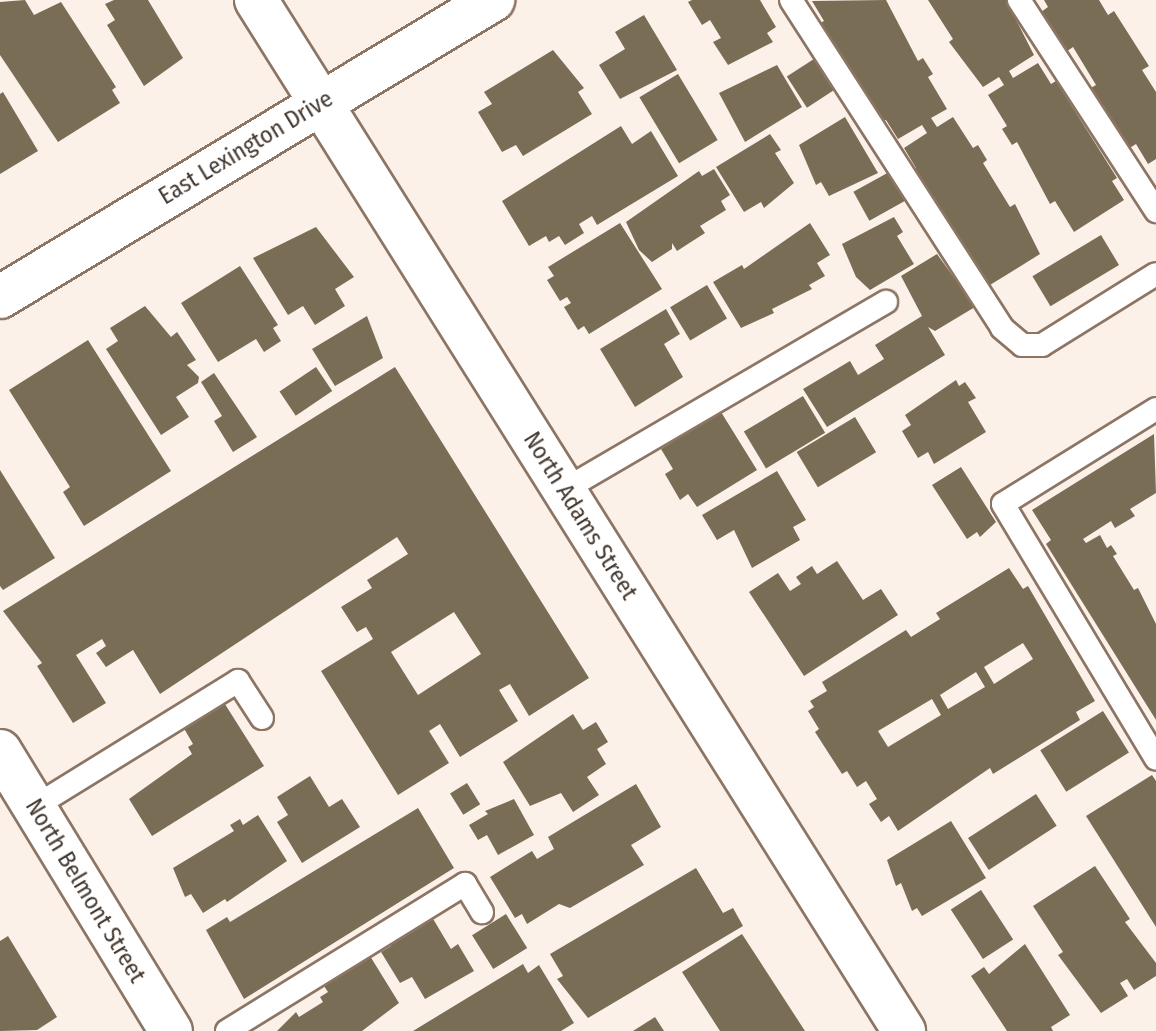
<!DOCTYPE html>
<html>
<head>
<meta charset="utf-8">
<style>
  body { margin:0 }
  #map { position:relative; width:1156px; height:1031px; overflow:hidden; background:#fcf1e9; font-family:"Fira Sans Condensed",sans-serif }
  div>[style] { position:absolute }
  .building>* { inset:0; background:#7a6d55; transform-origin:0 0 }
  .roads { filter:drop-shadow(2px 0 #8d7564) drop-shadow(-2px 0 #8d7564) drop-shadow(0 2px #8d7564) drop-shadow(0 -2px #8d7564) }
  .lane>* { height:22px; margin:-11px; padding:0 11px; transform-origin:11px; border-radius:11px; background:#fff }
  .street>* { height:42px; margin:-21px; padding:0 21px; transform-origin:21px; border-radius:21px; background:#fff }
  span { translate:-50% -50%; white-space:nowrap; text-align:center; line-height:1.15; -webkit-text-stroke:8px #fff; paint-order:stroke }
  .street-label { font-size:24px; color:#443931 }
</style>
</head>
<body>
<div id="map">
  <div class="building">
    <i style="clip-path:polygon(25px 0,34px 15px,61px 2px,116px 87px,112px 90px,120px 103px,58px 142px,0 55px,0 2px)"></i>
    <i style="clip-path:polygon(114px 0,148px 0,183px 58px,144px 86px,107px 25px,115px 20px,105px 4px)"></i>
    <i style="clip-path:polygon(692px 0,760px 0,776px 27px,767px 33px,773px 42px,728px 65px,713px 42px,721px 38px,710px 20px,702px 25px,688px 2px)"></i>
    <i style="clip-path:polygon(886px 0,918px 61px,923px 58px,933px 74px,928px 77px,947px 109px,931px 118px,937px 127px,953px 117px,973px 148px,978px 145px,987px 160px,983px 163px,1010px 207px,1015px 204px,1040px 254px,990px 285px,978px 268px,973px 271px,911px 172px,916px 168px,904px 148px,927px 133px,922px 125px,898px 139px,886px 120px,880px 123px,818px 24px,824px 21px,812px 1px)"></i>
    <i style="clip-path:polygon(928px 0,1006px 0,1034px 55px,1009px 71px,1013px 78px,1038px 63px,1051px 84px,1056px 81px,1117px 178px,1112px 181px,1124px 200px,1074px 232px,1055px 201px,1050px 204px,1017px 142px,1012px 145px,1002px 129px,1007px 126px,988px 95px,1004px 85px,999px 77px,983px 87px,949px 42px,953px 39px)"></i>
    <i style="clip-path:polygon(1044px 0,1099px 0,1108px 15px,1114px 11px,1149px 66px,1142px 70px,1156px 92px,1156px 159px,1148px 164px,1136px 144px,1128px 149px,1099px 110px,1089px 89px,1096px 85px,1073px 47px,1066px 52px,1041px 12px,1048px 7px)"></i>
    <i style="clip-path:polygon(644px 15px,677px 70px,620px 99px,599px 65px,625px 49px,615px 32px)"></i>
    <i style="clip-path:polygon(553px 50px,584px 88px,578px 92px,592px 114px,523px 156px,516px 145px,502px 152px,478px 112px,492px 104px,484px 92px)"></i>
    <i style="left:817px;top:57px;width:37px;height:36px;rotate:57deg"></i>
    <i style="clip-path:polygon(777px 65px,802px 107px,745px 142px,719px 93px)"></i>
    <i style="left:678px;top:74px;width:77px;height:45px;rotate:59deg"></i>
    <i style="clip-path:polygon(3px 92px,38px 151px,0 174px,0 94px)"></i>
    <i style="clip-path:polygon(845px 117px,878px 173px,829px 196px,821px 182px,816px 185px,799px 145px)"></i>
    <i style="clip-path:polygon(621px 126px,632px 144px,651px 131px,678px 176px,597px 225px,592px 216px,579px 224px,584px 233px,565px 245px,559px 236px,549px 242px,546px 236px,529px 246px,502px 201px)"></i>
    <i style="clip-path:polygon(770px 134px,781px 150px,775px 153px,794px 183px,764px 208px,761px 202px,744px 212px,716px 167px)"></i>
    <i style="clip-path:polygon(714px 169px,730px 195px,721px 201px,726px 210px,700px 226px,705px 233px,677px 251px,672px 243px,672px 249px,652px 262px,639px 250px,626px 222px,699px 171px,702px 176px)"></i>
    <i style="left:891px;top:171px;width:33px;height:43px;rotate:61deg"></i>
    <i style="clip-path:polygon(894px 217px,903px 232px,897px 236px,914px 264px,870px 290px,856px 277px,842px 244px)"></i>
    <i style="clip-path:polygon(620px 223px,662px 289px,589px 334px,584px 326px,578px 330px,564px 307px,571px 303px,567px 297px,560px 301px,547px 280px,554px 276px,548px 267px)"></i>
    <i style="clip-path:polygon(810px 223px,830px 255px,817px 263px,825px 276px,809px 285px,812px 289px,772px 309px,774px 313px,741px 328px,713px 282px,742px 265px,744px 269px)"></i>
    <i style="clip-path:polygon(316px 227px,354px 277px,335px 289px,345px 306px,315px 325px,303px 306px,288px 315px,253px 258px)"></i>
    <i style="left:1101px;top:235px;width:35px;height:80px;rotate:59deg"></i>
    <i style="clip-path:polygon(937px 254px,975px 307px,935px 331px,928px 327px,945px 355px,827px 427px,803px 389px,850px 361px,858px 375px,884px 359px,875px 345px,922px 316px,901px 276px)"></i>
    <i style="clip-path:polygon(240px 266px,278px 325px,273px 328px,281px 341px,264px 352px,256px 339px,218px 362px,181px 303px)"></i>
    <i style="left:707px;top:285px;width:39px;height:43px;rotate:59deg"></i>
    <i style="clip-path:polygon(145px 306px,171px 337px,177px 332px,196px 360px,187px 365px,199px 377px,198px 383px,176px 397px,189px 417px,161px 435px,106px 349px,118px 341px,110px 328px)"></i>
    <i style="clip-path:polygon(666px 309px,680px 334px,664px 344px,683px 377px,635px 407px,600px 349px)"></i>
    <i style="clip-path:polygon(367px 316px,383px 358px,335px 386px,312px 349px)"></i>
    <i style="clip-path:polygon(88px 340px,171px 471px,84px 526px,63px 492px,70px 487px,9px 390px)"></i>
    <i style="left:316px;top:367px;width:29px;height:44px;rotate:56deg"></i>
    <i style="clip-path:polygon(evenodd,395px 367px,589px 678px,529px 716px,510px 684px,499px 690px,518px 721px,460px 757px,440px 724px,429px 731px,449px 763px,398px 795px,321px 671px,373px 639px,366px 627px,357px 632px,341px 607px,372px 588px,367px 580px,408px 554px,397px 537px,160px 694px,133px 650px,106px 667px,96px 653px,106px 646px,102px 639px,76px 655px,106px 703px,73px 723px,37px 666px,42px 663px,3px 611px,395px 367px,454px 612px,481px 654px,418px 695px,391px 652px,454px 612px)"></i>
    <i style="clip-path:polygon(214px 373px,257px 437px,233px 452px,214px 421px,222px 416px,201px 382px)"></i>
    <i style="clip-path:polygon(956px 380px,959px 386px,965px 382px,976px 398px,968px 402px,986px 432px,934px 464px,928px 452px,918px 458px,902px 431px,911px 425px,905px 415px)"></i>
    <i style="left:803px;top:396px;width:43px;height:69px;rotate:59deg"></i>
    <i style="clip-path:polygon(721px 412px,757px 470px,697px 507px,688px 494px,680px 500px,665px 474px,673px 469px,661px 449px)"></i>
    <i style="left:855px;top:417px;width:41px;height:68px;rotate:59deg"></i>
    <i style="clip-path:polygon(1154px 434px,1156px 493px,1130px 509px,1135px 516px,1115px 528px,1111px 521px,1083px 539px,1086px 543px,1100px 535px,1107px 548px,1111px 545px,1117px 554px,1113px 556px,1134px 590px,1138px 588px,1156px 624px,1156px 720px,1046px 544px,1051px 540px,1032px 510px)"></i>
    <i style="clip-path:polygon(961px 467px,996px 522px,980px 537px,977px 532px,967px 539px,932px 485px)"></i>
    <i style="clip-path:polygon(0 470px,55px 558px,3px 590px,0 586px)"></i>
    <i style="clip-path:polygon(777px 471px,806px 520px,793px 527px,800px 540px,752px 568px,734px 530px,717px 540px,702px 515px)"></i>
    <i style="clip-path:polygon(837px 561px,863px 600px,881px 589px,898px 615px,804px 676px,749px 592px,778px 573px,790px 591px,801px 584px,796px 577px,812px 566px,817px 574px)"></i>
    <i style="clip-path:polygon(evenodd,1009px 568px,1023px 589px,1028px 586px,1095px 701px,1076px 712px,1080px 720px,993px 774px,990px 768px,898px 831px,889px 816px,881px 822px,869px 804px,877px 799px,866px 781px,857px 787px,847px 771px,842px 774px,815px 732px,819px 729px,808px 711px,814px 707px,810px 701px,827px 691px,822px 682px,906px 630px,911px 637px,940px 619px,936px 613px,1009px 568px,1023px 643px,1033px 659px,994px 684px,984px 667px,1023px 643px,1009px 568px,976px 672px,985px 687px,948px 709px,940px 695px,976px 672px,1009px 568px,932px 699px,941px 715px,888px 747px,878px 731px,932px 699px)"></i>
    <i style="clip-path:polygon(223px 701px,264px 766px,152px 836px,129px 799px,192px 754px,188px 747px,193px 744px,182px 725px)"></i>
    <i style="left:1103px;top:711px;width:49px;height:74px;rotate:58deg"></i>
    <i style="clip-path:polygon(573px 714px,583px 730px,596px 722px,608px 742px,597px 749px,606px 764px,587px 777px,599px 795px,573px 812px,561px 793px,530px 806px,503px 762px)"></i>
    <i style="clip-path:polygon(1152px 775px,1156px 781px,1156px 927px,1086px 816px)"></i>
    <i style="clip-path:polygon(310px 776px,329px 807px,342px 799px,360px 827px,302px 863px,277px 822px,288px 815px,277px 797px)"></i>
    <i style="left:467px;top:783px;width:25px;height:20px;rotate:58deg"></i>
    <i style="clip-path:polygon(636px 784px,661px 827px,631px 845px,644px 865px,570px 908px,559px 904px,527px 924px,522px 914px,515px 918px,490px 877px,532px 851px,537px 859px,554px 849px,548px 837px)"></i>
    <i style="left:1036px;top:794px;width:38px;height:81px;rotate:57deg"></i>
    <i style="clip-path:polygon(514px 799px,534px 835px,498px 855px,487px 835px,478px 840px,469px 825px,488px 814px,485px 811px)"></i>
    <i style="clip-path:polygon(418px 808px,454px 868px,244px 999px,206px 930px,227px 917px,230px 922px)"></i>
    <i style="clip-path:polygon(258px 815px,287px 861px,227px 902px,225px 899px,203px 913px,191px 894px,185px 897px,173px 868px,234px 831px,230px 825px,240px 819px,243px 825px)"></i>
    <i style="clip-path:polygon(951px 821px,986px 878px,922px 916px,917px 908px,912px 911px,901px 883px,896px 886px,887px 860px)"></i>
    <i style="clip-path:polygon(1095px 866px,1130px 919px,1125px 922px,1156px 963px,1156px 976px,1134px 990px,1127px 979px,1120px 983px,1128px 996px,1101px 1013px,1058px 955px,1063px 952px,1033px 906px)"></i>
    <i style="clip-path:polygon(696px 868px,723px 913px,733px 908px,743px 926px,588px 1018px,557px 979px,563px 976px,550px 954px)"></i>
    <i style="left:981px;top:890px;width:59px;height:36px;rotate:57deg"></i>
    <i style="clip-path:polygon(429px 912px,451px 949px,458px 944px,474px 971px,425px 999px,412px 977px,400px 983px,381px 952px,391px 946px,386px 938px)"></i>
    <i style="left:506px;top:914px;width:40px;height:40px;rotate:58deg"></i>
    <i style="clip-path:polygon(742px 934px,805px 1031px,720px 1031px,682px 972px)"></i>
    <i style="clip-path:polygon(8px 936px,57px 1017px,37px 1030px,0 1031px,0 941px)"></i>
    <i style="clip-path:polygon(1025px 944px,1070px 1015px,1051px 1027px,1053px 1031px,1007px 1031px,971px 976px,984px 967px,989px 974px)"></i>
    <i style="clip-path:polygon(370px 956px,399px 1003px,362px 1031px,277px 1031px,296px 1012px,299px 1017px,323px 1002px,320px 997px,328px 992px,324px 986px)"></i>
    <i style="clip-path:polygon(523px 964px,528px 973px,539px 965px,574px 1023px,561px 1031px,413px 1031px)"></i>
    <i style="clip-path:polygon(655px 1017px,664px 1031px,633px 1031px)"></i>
  </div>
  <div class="roads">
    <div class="lane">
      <i style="left:791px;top:0;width:390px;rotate:57.2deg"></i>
      <i style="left:1002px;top:328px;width:26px;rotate:40deg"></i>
      <i style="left:1022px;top:345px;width:20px"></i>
      <i style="left:1042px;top:345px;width:134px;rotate:-31.9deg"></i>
      <i style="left:1019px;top:0;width:252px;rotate:57deg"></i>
      <i style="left:1156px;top:409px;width:180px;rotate:148.2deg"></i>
      <i style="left:1003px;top:504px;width:297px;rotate:59deg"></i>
      <i style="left:564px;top:490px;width:373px;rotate:-30.3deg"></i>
      <i style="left:34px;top:807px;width:240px;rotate:-31.7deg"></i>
      <i style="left:238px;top:681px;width:44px;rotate:57deg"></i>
      <i style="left:227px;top:1031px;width:280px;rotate:-31.7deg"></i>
      <i style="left:465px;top:884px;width:33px;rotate:59deg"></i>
    </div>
    <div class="street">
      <i style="left:256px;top:0;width:1218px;rotate:57.85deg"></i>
      <i style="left:0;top:297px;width:576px;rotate:-31.07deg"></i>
      <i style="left:0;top:751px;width:328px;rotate:58.6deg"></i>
    </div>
  </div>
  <div class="street-label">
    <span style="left:246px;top:148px;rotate:-31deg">East Lexington Drive</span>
    <span style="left:580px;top:516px;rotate:58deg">North Adams Street</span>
    <span style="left:85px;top:891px;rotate:59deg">North Belmont Street</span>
  </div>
</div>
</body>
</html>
